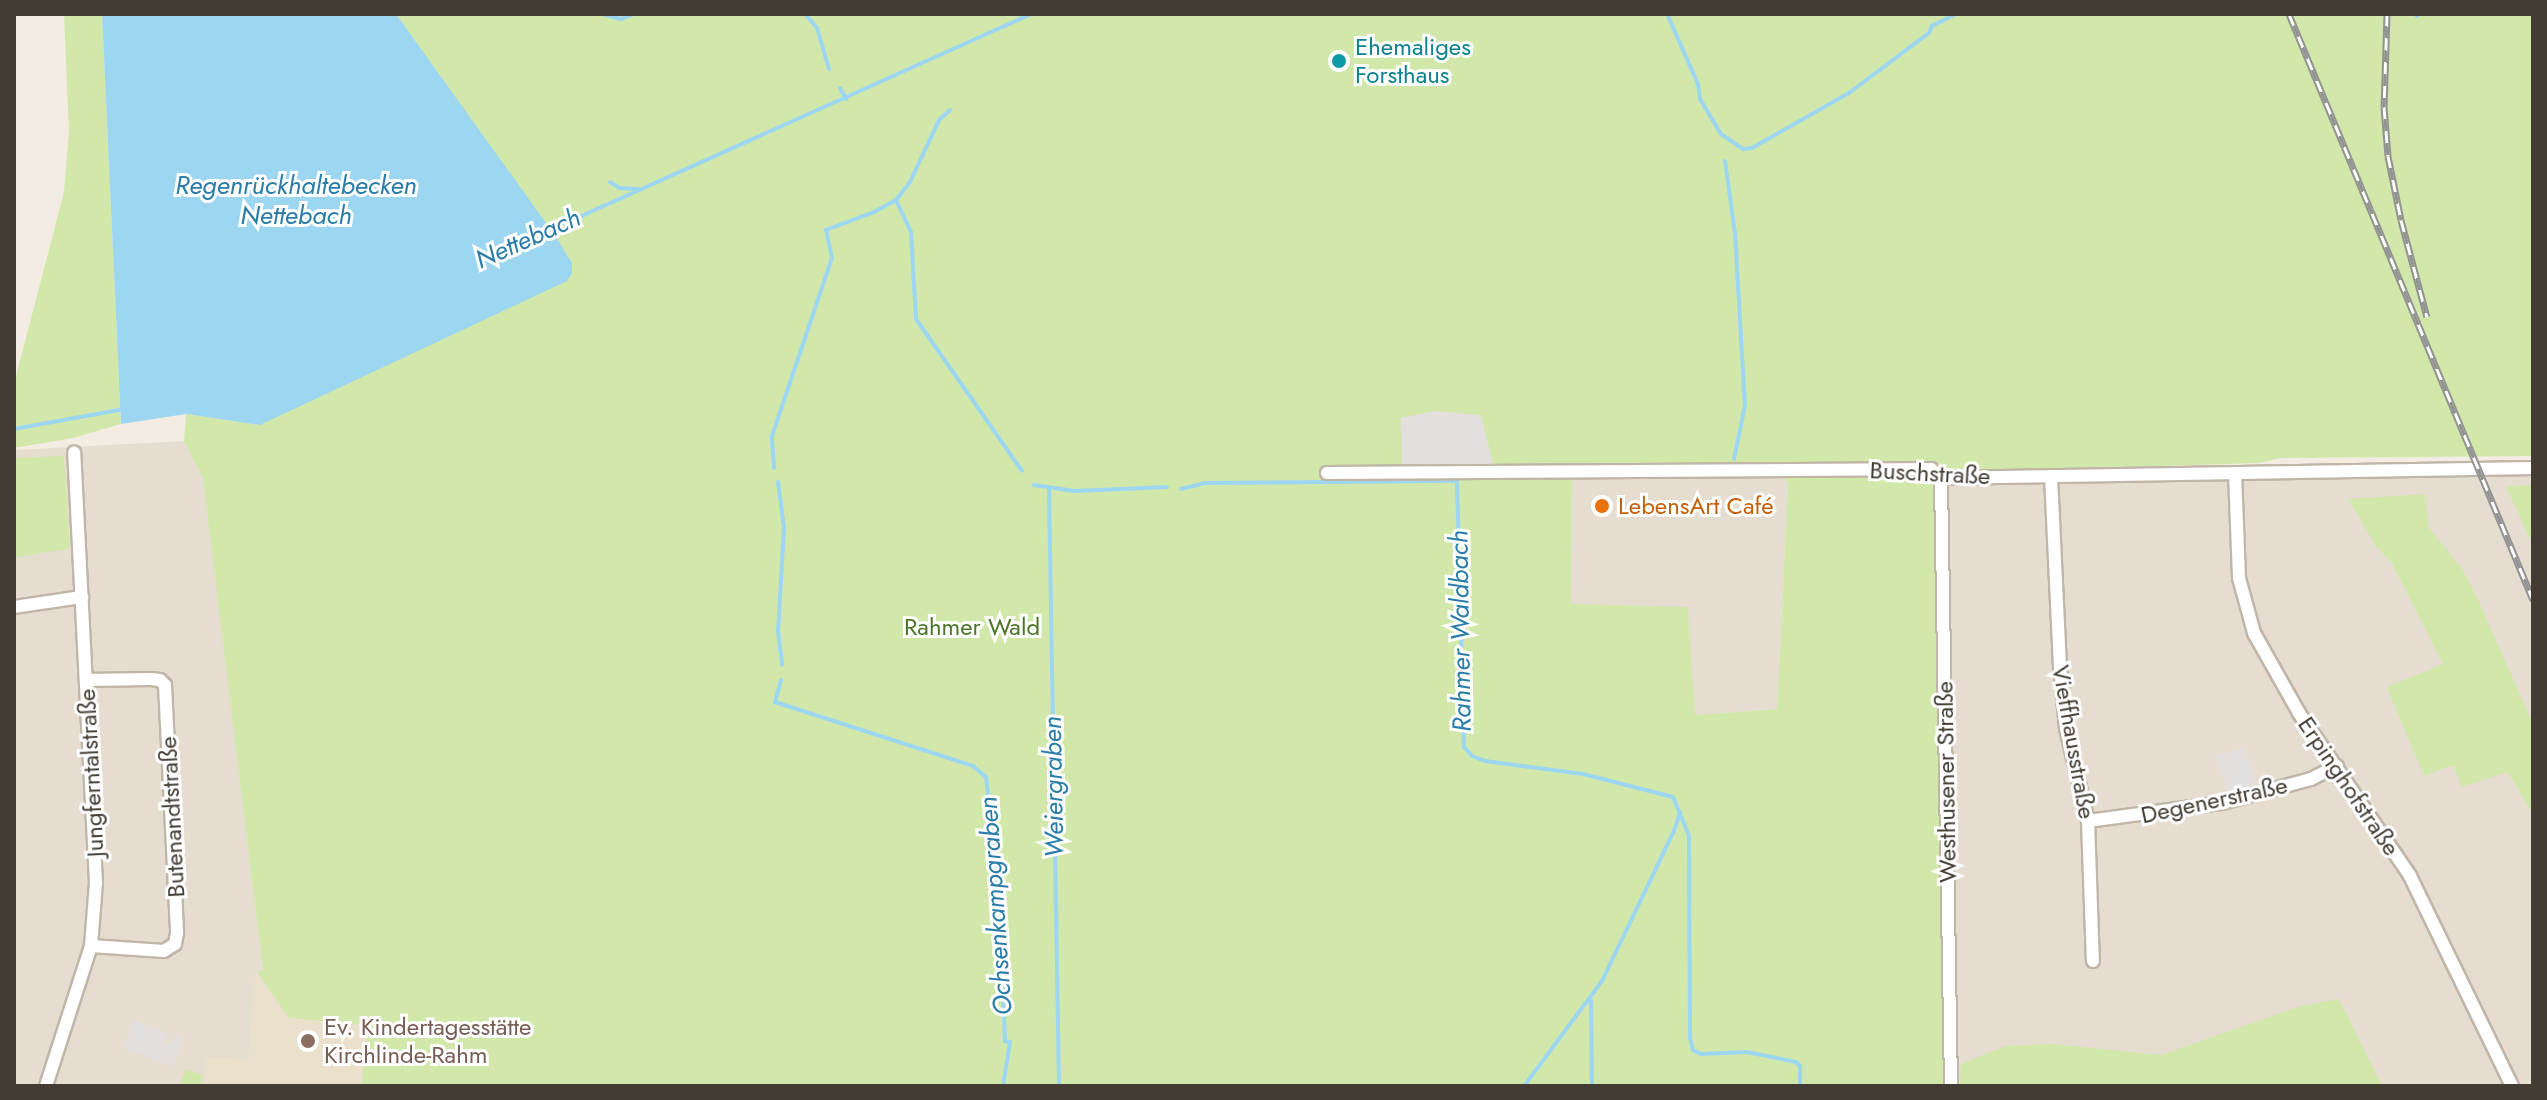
<!DOCTYPE html>
<html>
<head>
<meta charset="utf-8">
<style>
  body { margin:0 }
  #map { position:relative; width:2547px; height:1100px; overflow:hidden; background:#f2ece3; font-family:Jost,sans-serif }
  div>[style] { position:absolute }
  .residential>* { inset:0; background:#e6ddd1; transform-origin:0 0 }
  .education>* { inset:0; background:#ebe0cc }
  .green>* { inset:0; background:#d1e8aa }
  .parking>* { inset:0; background:#e2dfdc; transform-origin:0 0 }
  .water>* { inset:0; background:#9dd6f1 }
  .stream>* { height:4px; margin:-2px; padding:0 2px; transform-origin:2px; border-radius:2px; background:#9dd6f1 }
  .roads { filter:drop-shadow(2px 0 #c0b6a8) drop-shadow(-2px 0 #c0b6a8) drop-shadow(0 2px #c0b6a8) drop-shadow(0 -2px #c0b6a8) }
  .street>* { height:12px; margin:-6px; padding:0 6px; transform-origin:6px; border-radius:6px; background:#fff }
  .rail>* { height:7px; margin-top:-3.5px; transform-origin:0; background:repeating-linear-gradient(90deg,#fff 0 12px,#939393 0 24px); box-sizing:border-box; border-block:2px solid #939393 }
  .dots>* { width:22px; height:22px; translate:-50% -50%; box-sizing:border-box; border:4px solid #fff; border-radius:50% }
  span { translate:-50% -50%; white-space:nowrap; text-align:center; line-height:1.15; -webkit-text-stroke:6px #fff; paint-order:stroke }
  .culture-label { font-size:24px; color:#0d838f }
  .left { translate:0 -50%; text-align:left }
  .street-label { font-size:24px; color:#433c33 }
  .food-label { font-size:24px; color:#c56008 }
  .park-label { font-size:24px; color:#4b7626 }
  .education-label { font-size:24px; color:#785e54 }
  .water-label { font-size:26px; color:#2a7da8; font-style:italic }
  .frame { position:absolute; inset:0; border:16px solid #433c33; pointer-events:none }
</style>
</head>
<body>
<div id="map">
  <div class="residential">
    <i style="clip-path:polygon(184px 441px,204px 477px,263px 972px,258px 972px,368px 1025px,361px 1086px,14px 1086px,14px 450px)"></i>
    <i style="left:2533px;top:473px;width:613px;height:587px;rotate:90deg"></i>
    <i style="clip-path:polygon(1782px 476px,1788px 483px,1777px 709px,1695px 715px,1571px 605px,1572px 477px)"></i>
  </div>
  <div class="education">
    <i style="clip-path:polygon(256px 972px,289px 1018px,368px 1025px,360px 1086px,205px 1086px,207px 1057px,248px 1060px)"></i>
  </div>
  <div class="green">
    <i style="clip-path:polygon(64px 14px,102px 14px,121px 424px,73px 438px,14px 448px,14px 384px,64px 192px,69px 132px)"></i>
    <i style="clip-path:polygon(evenodd,396px 14px,2533px 14px,2533px 456px,2280px 458px,2259px 463px,1936px 473px,1947px 1086px,361px 1086px,368px 1025px,289px 1018px,257px 972px,263px 971px,203px 478px,184px 441px,186px 414px,260px 425px,572px 263px,396px 14px,1782px 476px,1788px 483px,1777px 709px,1695px 715px,1688px 607px,1571px 604px,1572px 478px,1782px 476px)"></i>
    <i style="clip-path:polygon(64px 456px,70px 548px,14px 558px,14px 458px)"></i>
    <i style="clip-path:polygon(2533px 485px,2533px 546px,2506px 486px)"></i>
    <i style="clip-path:polygon(2425px 494px,2429px 528px,2461px 567px,2479px 602px,2533px 724px,2533px 814px,2508px 772px,2462px 787px,2453px 765px,2424px 776px,2387px 687px,2443px 664px,2392px 563px,2376px 546px,2348px 499px)"></i>
    <i style="clip-path:polygon(2339px 999px,2382px 1086px,1960px 1086px,1961px 1064px,2006px 1046px,2052px 1044px,2161px 1055px,2301px 1006px)"></i>
    <i style="clip-path:polygon(186px 1069px,202px 1075px,201px 1086px,180px 1083px)"></i>
  </div>
  <div class="parking">
    <i style="clip-path:polygon(1434px 411px,1481px 415px,1494px 467px,1402px 467px,1401px 418px)"></i>
    <i style="left:2245px;top:747px;width:38px;height:30px;rotate:73deg"></i>
    <i style="clip-path:polygon(134px 1020px,168px 1033px,165px 1041px,172px 1045px,176px 1036px,183px 1039px,173px 1067px,123px 1048px)"></i>
  </div>
  <div class="water">
    <i style="clip-path:polygon(102px 14px,396px 14px,556px 237px,572px 263px,572px 273px,567px 281px,260px 425px,186px 414px,121px 424px)"></i>
  </div>
  <div class="stream">
    <i style="left:603px;top:14px;width:19px;rotate:16deg"></i>
    <i style="left:621px;top:19px;width:14px;rotate:-21deg"></i>
    <i style="left:805px;top:14px;width:18px;rotate:49deg"></i>
    <i style="left:817px;top:28px;width:43px;rotate:73.7deg"></i>
    <i style="left:1667px;top:14px;width:77px;rotate:66.1deg"></i>
    <i style="left:1698px;top:84px;width:15px;rotate:82deg"></i>
    <i style="left:1700px;top:99px;width:41px;rotate:59deg"></i>
    <i style="left:1721px;top:134px;width:27px;rotate:34deg"></i>
    <i style="left:1743px;top:149px;width:9px;rotate:-6deg"></i>
    <i style="left:1752px;top:148px;width:112px;rotate:-29.6deg"></i>
    <i style="left:1849px;top:93px;width:100px;rotate:-36.9deg"></i>
    <i style="left:1929px;top:33px;width:8px;rotate:-67deg"></i>
    <i style="left:1932px;top:26px;width:27px;rotate:-27deg"></i>
    <i style="left:2417px;top:16px;width:2px;rotate:-90deg"></i>
    <i style="left:840px;top:88px;width:13px;rotate:61deg"></i>
    <i style="left:1725px;top:161px;width:73px;rotate:82.1deg"></i>
    <i style="left:1735px;top:233px;width:172px;rotate:86.7deg"></i>
    <i style="left:1745px;top:405px;width:55px;rotate:101.5deg"></i>
    <i style="left:610px;top:182px;width:12px;rotate:31deg"></i>
    <i style="left:620px;top:188px;width:18px;rotate:3deg"></i>
    <i style="left:896px;top:200px;width:35px;rotate:65deg"></i>
    <i style="left:911px;top:232px;width:87px;rotate:86.7deg"></i>
    <i style="left:916px;top:319px;width:185px;rotate:55.1deg"></i>
    <i style="left:548px;top:231px;width:530px;rotate:-24.19deg"></i>
    <i style="left:14px;top:429px;width:112px;rotate:-10.3deg"></i>
    <i style="left:774px;top:468px;width:32px;rotate:-94deg"></i>
    <i style="left:772px;top:436px;width:188px;rotate:-71.4deg"></i>
    <i style="left:832px;top:258px;width:29px;rotate:-102deg"></i>
    <i style="left:826px;top:230px;width:51px;rotate:-20.6deg"></i>
    <i style="left:874px;top:212px;width:25px;rotate:-29deg"></i>
    <i style="left:896px;top:200px;width:23px;rotate:-52deg"></i>
    <i style="left:910px;top:182px;width:68px;rotate:-64.9deg"></i>
    <i style="left:939px;top:120px;width:15px;rotate:-42deg"></i>
    <i style="left:778px;top:482px;width:46px;rotate:82.6deg"></i>
    <i style="left:784px;top:528px;width:103px;rotate:93.3deg"></i>
    <i style="left:778px;top:631px;width:34px;rotate:83deg"></i>
    <i style="left:1034px;top:485px;width:41px;rotate:8.3deg"></i>
    <i style="left:1075px;top:491px;width:92px;rotate:-2.5deg"></i>
    <i style="left:1049px;top:489px;width:597px;rotate:89.04deg"></i>
    <i style="left:1181px;top:489px;width:25px;rotate:-14deg"></i>
    <i style="left:1205px;top:483px;width:252px;rotate:-0.5deg"></i>
    <i style="left:1457px;top:481px;width:266px;rotate:88.5deg"></i>
    <i style="left:1464px;top:747px;width:12px;rotate:48deg"></i>
    <i style="left:1472px;top:756px;width:14px;rotate:21deg"></i>
    <i style="left:1485px;top:761px;width:99px;rotate:7.6deg"></i>
    <i style="left:1583px;top:774px;width:93px;rotate:14.3deg"></i>
    <i style="left:1673px;top:797px;width:42px;rotate:67.7deg"></i>
    <i style="left:1689px;top:836px;width:202px;rotate:89.7deg"></i>
    <i style="left:1690px;top:1038px;width:12px;rotate:76deg"></i>
    <i style="left:1693px;top:1050px;width:9px;rotate:27deg"></i>
    <i style="left:1701px;top:1054px;width:46px;rotate:-2.5deg"></i>
    <i style="left:1747px;top:1052px;width:50px;rotate:11.5deg"></i>
    <i style="left:1796px;top:1062px;width:6px;rotate:45deg"></i>
    <i style="left:1800px;top:1066px;width:20px;rotate:90deg"></i>
    <i style="left:781px;top:680px;width:23px;rotate:105deg"></i>
    <i style="left:775px;top:702px;width:208px;rotate:17.9deg"></i>
    <i style="left:973px;top:766px;width:17px;rotate:40deg"></i>
    <i style="left:986px;top:777px;width:134px;rotate:83.6deg"></i>
    <i style="left:1001px;top:910px;width:131px;rotate:88.3deg"></i>
    <i style="left:1005px;top:1041px;width:5px;rotate:11deg"></i>
    <i style="left:1010px;top:1042px;width:45px;rotate:99deg"></i>
    <i style="left:1591px;top:1000px;width:86px;rotate:89.3deg"></i>
    <i style="left:1524px;top:1086px;width:131px;rotate:-53.4deg"></i>
    <i style="left:1602px;top:981px;width:166px;rotate:-64.4deg"></i>
    <i style="left:1674px;top:831px;width:20px;rotate:-72deg"></i>
  </div>
  <div class="roads">
    <div class="street">
      <i style="left:1327px;top:473px;width:604px;rotate:-0.38deg"></i>
      <i style="left:1931px;top:469px;width:13px;rotate:42deg"></i>
      <i style="left:1941px;top:478px;width:592px;rotate:-0.97deg"></i>
      <i style="left:2235px;top:473px;width:105px;rotate:87.8deg"></i>
      <i style="left:2239px;top:578px;width:57px;rotate:74.7deg"></i>
      <i style="left:2254px;top:633px;width:92px;rotate:60.6deg"></i>
      <i style="left:2299px;top:713px;width:197px;rotate:55.7deg"></i>
      <i style="left:2410px;top:876px;width:233px;rotate:64.1deg"></i>
      <i style="left:2051px;top:476px;width:191px;rotate:87.3deg"></i>
      <i style="left:2060px;top:667px;width:61px;rotate:84.4deg"></i>
      <i style="left:2066px;top:728px;width:96px;rotate:76.7deg"></i>
      <i style="left:2088px;top:821px;width:140px;rotate:88deg"></i>
      <i style="left:1941px;top:478px;width:608px;rotate:89.06deg"></i>
      <i style="left:14px;top:607px;width:69px;rotate:-8.4deg"></i>
      <i style="left:87px;top:680px;width:63px;rotate:-0.9deg"></i>
      <i style="left:150px;top:679px;width:10px;rotate:6deg"></i>
      <i style="left:160px;top:680px;width:7px;rotate:45deg"></i>
      <i style="left:165px;top:685px;width:248px;rotate:87.2deg"></i>
      <i style="left:177px;top:933px;width:11px;rotate:100deg"></i>
      <i style="left:175px;top:944px;width:13px;rotate:148deg"></i>
      <i style="left:164px;top:951px;width:73px;rotate:-176.1deg"></i>
      <i style="left:2088px;top:821px;width:135px;rotate:-7.7deg"></i>
      <i style="left:2222px;top:803px;width:92px;rotate:-15.1deg"></i>
      <i style="left:2311px;top:779px;width:29px;rotate:-27deg"></i>
      <i style="left:46px;top:1086px;width:147px;rotate:-72.2deg"></i>
      <i style="left:91px;top:946px;width:63px;rotate:-85.5deg"></i>
      <i style="left:96px;top:883px;width:431px;rotate:-92.9deg"></i>
    </div>
  </div>
  <div class="rail">
    <i style="left:2289px;top:14px;width:635px;rotate:67.39deg"></i>
    <i style="left:2387px;top:14px;width:93px;rotate:91.8deg"></i>
    <i style="left:2384px;top:107px;width:49px;rotate:85.3deg"></i>
    <i style="left:2388px;top:156px;width:65px;rotate:78.5deg"></i>
    <i style="left:2401px;top:220px;width:100px;rotate:75deg"></i>
  </div>
  <div class="dots">
    <i style="left:1339px;top:61px;background:#0f9aa8"></i>
    <i style="left:1602px;top:506px;background:#e8710a"></i>
    <i style="left:308px;top:1041px;background:#8d6e63"></i>
  </div>
  <div class="culture-label">
    <span class="left" style="left:1355px;top:61px">Ehemaliges<br>Forsthaus</span>
  </div>
  <div class="street-label">
    <span style="left:1930px;top:473px;rotate:3deg">Buschstraße</span>
    <span style="left:2074px;top:742px;rotate:80deg">Vieffhausstraße</span>
    <span style="left:91px;top:773px;rotate:-93deg">Jungferntalstraße</span>
    <span style="left:1946px;top:782px;rotate:-91deg">Westhusener Straße</span>
    <span style="left:2349px;top:786px;rotate:56deg">Erpinghofstraße</span>
    <span style="left:2214px;top:800px;rotate:-12deg">Degenerstraße</span>
    <span style="left:172px;top:817px;rotate:-93deg">Butenandtstraße</span>
  </div>
  <div class="food-label">
    <span class="left" style="left:1618px;top:506px">LebensArt Café</span>
  </div>
  <div class="park-label">
    <span style="left:972px;top:627px">Rahmer Wald</span>
  </div>
  <div class="education-label">
    <span class="left" style="left:324px;top:1041px">Ev. Kindertagesstätte<br>Kirchlinde-Rahm</span>
  </div>
  <div class="water-label">
    <span style="left:296px;top:201px">Regenrückhaltebecken<br>Nettebach</span>
    <span style="left:528px;top:239px;rotate:-24deg">Nettebach</span>
    <span style="left:1461px;top:631px;rotate:-91deg">Rahmer Waldbach</span>
    <span style="left:1054px;top:787px;rotate:-91deg">Weiergraben</span>
    <span style="left:996px;top:906px;rotate:-94deg">Ochsenkampgraben</span>
  </div>
  <div class="frame"></div>
</div>
</body>
</html>
